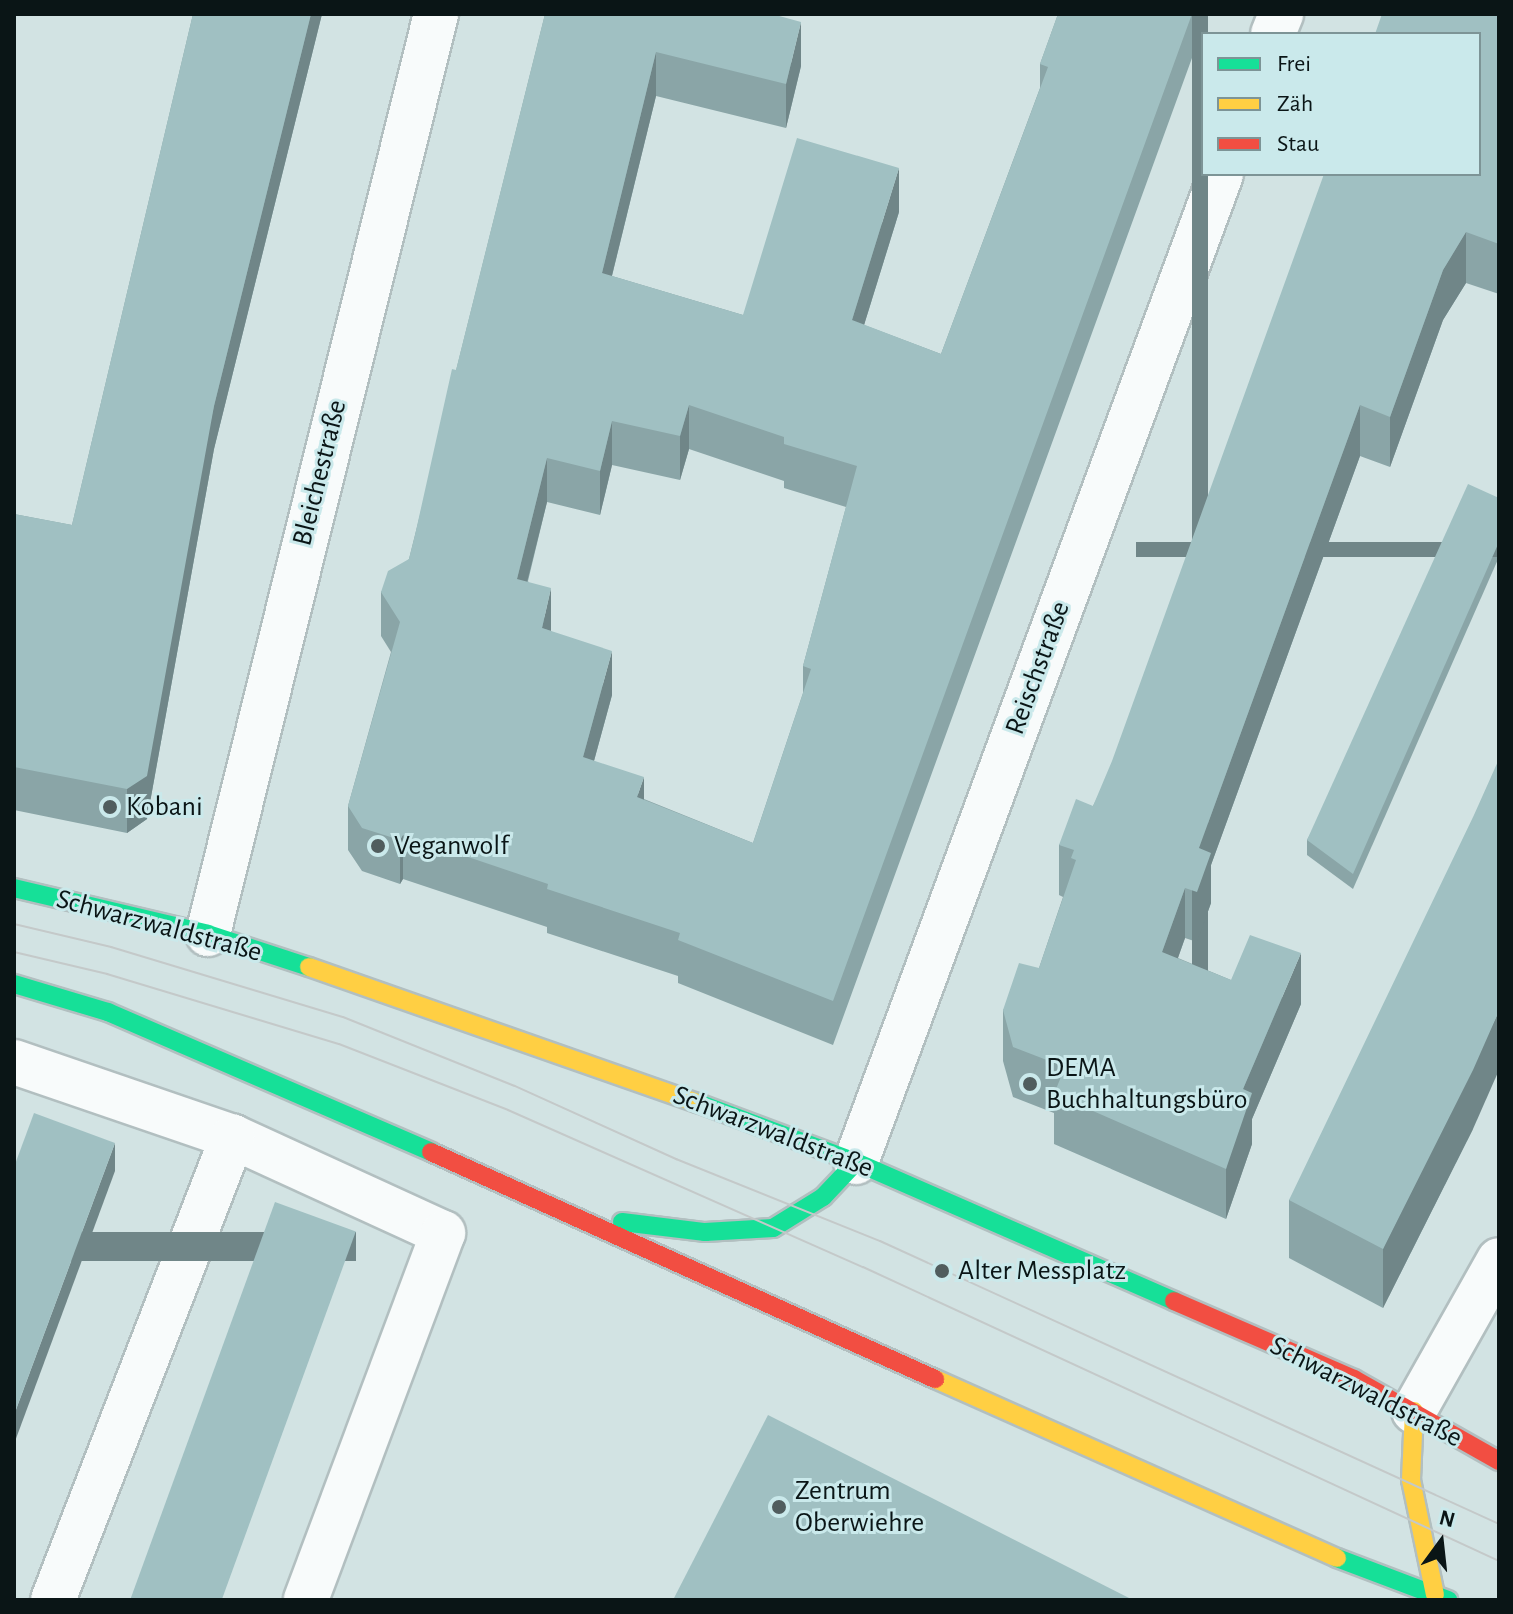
<!DOCTYPE html>
<html>
<head>
<meta charset="utf-8">
<style>
  body { margin:0 }
  #map { position:relative; width:1513px; height:1614px; overflow:hidden; background:#d2e3e3; font-family:"Alegreya Sans",sans-serif }
  div>[style] { position:absolute }
  .roads { filter:drop-shadow(2px 0 #b2bfc0) drop-shadow(-2px 0 #b2bfc0) drop-shadow(0 2px #b2bfc0) drop-shadow(0 -2px #b2bfc0) }
  .street>* { height:44px; margin:-22px; padding:0 22px; transform-origin:22px; border-radius:22px; background:#f8fbfb }
  .fast>* { height:18px; margin:-9px; padding:0 9px; transform-origin:9px; border-radius:9px; background:#16e098 }
  .slow>* { height:18px; margin:-9px; padding:0 9px; transform-origin:9px; border-radius:9px; background:#ffcf43 }
  .jam>* { height:18px; margin:-9px; padding:0 9px; transform-origin:9px; border-radius:9px; background:#f24e42 }
  .tram>* { height:2px; margin:-1px; padding:0 1px; transform-origin:1px; border-radius:1px; background:#c4c9c9 }
  .wall>* { inset:0; background:#8aa5a7 }
  .shaded-wall>* { inset:0; background:#708688; transform-origin:0 0 }
  .building>* { inset:0; background:#a0c0c2; transform-origin:0 0 }
  .dots>* { width:22px; height:22px; translate:-50% -50%; box-sizing:border-box; border:4px solid #cae9eb; border-radius:50% }
  span { translate:-50% -50%; white-space:nowrap; text-align:center; line-height:1.15; -webkit-text-stroke:6px #cae9eb; paint-order:stroke }
  .street-label { font-size:28px; color:#0a1516 }
  .poi-label { font-size:28px; color:#0a1516 }
  .left { translate:0 -50%; text-align:left }
  .frame { position:absolute; inset:0; border:16px solid #0a1516; pointer-events:none }
  .legend { position:absolute; left:1201px; top:32px; width:280px; height:144px; box-sizing:border-box; background:#cae9eb; border:2px solid #7d9496; margin:0; padding:10px 14px; list-style:none; font-size:24px; color:#0a1516 }
  .legend li { display:flex; align-items:center; gap:16px; height:40px }
  .legend b { width:40px; border:2px solid #7d9496 }
  .north { position:absolute; left:1401px; top:1502px; width:80px; height:80px; -webkit-text-stroke:6px #cae9eb; paint-order:stroke; rotate:15deg; font-size:22px; font-weight:700; line-height:32px; text-align:center; color:#0a1516 }
  .north::after { content:''; display:block; margin:auto; width:28px; height:36px; background:#0a1516; clip-path:polygon(50% 0,100% 100%,50% 72%,0 100%) }
</style>
</head>
<body>
<div id="map">
  <div class="roads">
    <div class="street">
      <i style="left:1273px;top:34px;width:22px;rotate:-68deg"></i>
      <i style="left:208px;top:934px;width:948px;rotate:-76.08deg"></i>
      <i style="left:14px;top:1062px;width:231px;rotate:18.9deg"></i>
      <i style="left:233px;top:1137px;width:231px;rotate:24.6deg"></i>
      <i style="left:443px;top:1233px;width:392px;rotate:110.5deg"></i>
      <i style="left:856px;top:1162px;width:1053px;rotate:-69.72deg"></i>
      <i style="left:1414px;top:1411px;width:173px;rotate:-60.6deg"></i>
      <i style="left:53px;top:1600px;width:497px;rotate:-68.8deg"></i>
    </div>
    <div class="fast">
      <i style="left:14px;top:888px;width:199px;rotate:13.3deg"></i>
      <i style="left:208px;top:934px;width:106px;rotate:18.1deg"></i>
      <i style="left:14px;top:984px;width:98px;rotate:16.6deg"></i>
      <i style="left:108px;top:1012px;width:352px;rotate:23.4deg"></i>
      <i style="left:698px;top:1103px;width:169px;rotate:20.5deg"></i>
      <i style="left:856px;top:1162px;width:347px;rotate:23.6deg"></i>
      <i style="left:622px;top:1222px;width:84px;rotate:6.9deg"></i>
      <i style="left:705px;top:1232px;width:68px;rotate:-3.4deg"></i>
      <i style="left:773px;top:1228px;width:59px;rotate:-31.8deg"></i>
      <i style="left:823px;top:1197px;width:48px;rotate:-46.7deg"></i>
      <i style="left:1337px;top:1558px;width:119px;rotate:20.7deg"></i>
    </div>
    <div class="slow">
      <i style="left:309px;top:967px;width:412px;rotate:19.3deg"></i>
      <i style="left:935px;top:1379px;width:440px;rotate:24deg"></i>
      <i style="left:1414px;top:1411px;width:69px;rotate:92.5deg"></i>
      <i style="left:1411px;top:1480px;width:117px;rotate:78.2deg"></i>
    </div>
    <div class="jam">
      <i style="left:431px;top:1152px;width:553px;rotate:24.25deg"></i>
      <i style="left:1174px;top:1301px;width:196px;rotate:23.4deg"></i>
      <i style="left:1354px;top:1379px;width:167px;rotate:29.5deg"></i>
    </div>
  </div>
  <div class="tram">
    <i style="left:14px;top:924px;width:100px;rotate:13.3deg"></i>
    <i style="left:111px;top:947px;width:242px;rotate:16.8deg"></i>
    <i style="left:343px;top:1017px;width:185px;rotate:21.9deg"></i>
    <i style="left:515px;top:1086px;width:177px;rotate:24.4deg"></i>
    <i style="left:676px;top:1159px;width:220px;rotate:21.9deg"></i>
    <i style="left:880px;top:1241px;width:681px;rotate:24.57deg"></i>
    <i style="left:14px;top:952px;width:96px;rotate:13.3deg"></i>
    <i style="left:107px;top:974px;width:242px;rotate:16.8deg"></i>
    <i style="left:339px;top:1044px;width:181px;rotate:21.3deg"></i>
    <i style="left:508px;top:1110px;width:388px;rotate:23.9deg"></i>
    <i style="left:863px;top:1267px;width:701px;rotate:24.81deg"></i>
  </div>
  <div class="wall">
    <i style="clip-path:polygon(193px 14px,322px 14px,214px 449px,147px 819px,127px 833px,14px 810px,14px 514px,72px 525px)"></i>
    <i style="clip-path:polygon(evenodd,545px 14px,801px 66px,786px 128px,656px 96px,612px 276px,743px 315px,899px 212px,864px 325px,941px 354px,1040px 88px,1040px 64px,1058px 14px,1208px 14px,833px 1045px,678px 983px,678px 976px,547px 933px,547px 927px,403px 879px,400px 884px,362px 871px,348px 850px,348px 806px,391px 652px,381px 636px,381px 592px,409px 559px,545px 14px,689px 449px,784px 481px,784px 488px,846px 507px,803px 666px,803px 693px,753px 843px,644px 799px,594px 761px,612px 695px,551px 631px,528px 581px,547px 502px,600px 515px,612px 465px,680px 480px,689px 449px)"></i>
    <i style="clip-path:polygon(1499px 14px,1499px 294px,1466px 283px,1443px 320px,1390px 467px,1360px 456px,1211px 865px,1211px 903px,1197px 942px,1185px 938px,1178px 958px,1231px 980px,1301px 1004px,1252px 1119px,1252px 1144px,1226px 1219px,1054px 1144px,1054px 1113px,1013px 1097px,1003px 1061px,1003px 1010px,1039px 968px,1063px 897px,1059px 895px,1059px 845px,1093px 806px)"></i>
    <i style="clip-path:polygon(1499px 498px,1499px 557px,1353px 889px,1307px 855px,1307px 840px)"></i>
    <i style="clip-path:polygon(1473px 1129px,1383px 1308px,1289px 1258px,1289px 1200px)"></i>
  </div>
  <div class="shaded-wall">
    <i style="clip-path:polygon(311px 14px,322px 14px,214px 449px,147px 819px,127px 833px,127px 789px,214px 406px)"></i>
    <i style="left:1192px;top:14px;width:16px;height:1050px"></i>
    <i style="clip-path:polygon(801px 22px,801px 66px,786px 128px,786px 84px)"></i>
    <i style="clip-path:polygon(656px 52px,656px 96px,602px 316px,602px 273px)"></i>
    <i style="clip-path:polygon(899px 168px,899px 212px,852px 364px,852px 320px)"></i>
    <i style="clip-path:polygon(1466px 232px,1466px 283px,1443px 320px,1390px 467px,1390px 417px,1443px 270px)"></i>
    <i style="clip-path:polygon(689px 405px,689px 449px,680px 480px,680px 436px)"></i>
    <i style="clip-path:polygon(1360px 405px,1360px 456px,1211px 865px,1211px 903px,1197px 942px,1197px 892px,1199px 848px)"></i>
    <i style="clip-path:polygon(612px 421px,612px 465px,600px 515px,600px 471px)"></i>
    <i style="clip-path:polygon(547px 458px,547px 502px,517px 622px,517px 579px)"></i>
    <i style="left:1499px;top:542px;width:15px;height:363px;rotate:90deg"></i>
    <i style="clip-path:polygon(551px 588px,551px 631px,542px 628px)"></i>
    <i style="clip-path:polygon(612px 651px,612px 695px,583px 801px,583px 757px)"></i>
    <i style="clip-path:polygon(644px 777px,644px 821px,637px 797px)"></i>
    <i style="clip-path:polygon(403px 835px,403px 879px,400px 884px,400px 840px)"></i>
    <i style="clip-path:polygon(1185px 888px,1185px 938px,1162px 1002px,1162px 952px)"></i>
    <i style="clip-path:polygon(1301px 953px,1301px 1004px,1252px 1119px,1252px 1144px,1226px 1219px,1226px 1169px,1243px 1089px)"></i>
    <i style="clip-path:polygon(1499px 1011px,1499px 1070px,1473px 1129px,1383px 1308px,1383px 1249px)"></i>
    <i style="clip-path:polygon(115px 1143px,115px 1171px,14px 1444px,14px 1415px)"></i>
    <i style="left:356px;top:1232px;width:29px;height:393px;rotate:90deg"></i>
  </div>
  <div class="building">
    <i style="clip-path:polygon(193px 14px,311px 14px,214px 406px,147px 776px,127px 789px,14px 767px,14px 514px,72px 525px)"></i>
    <i style="clip-path:polygon(evenodd,545px 14px,772px 14px,801px 22px,786px 84px,656px 52px,602px 273px,743px 315px,797px 138px,899px 168px,852px 320px,941px 354px,1048px 67px,1040px 64px,1058px 14px,1192px 14px,833px 1001px,678px 940px,680px 933px,547px 889px,548px 884px,403px 835px,400px 840px,362px 828px,348px 806px,400px 622px,381px 592px,388px 571px,409px 559px,415px 535px,452px 369px,456px 370px,545px 14px,689px 405px,784px 437px,784px 444px,857px 466px,803px 666px,811px 669px,753px 843px,637px 797px,644px 777px,583px 757px,612px 651px,542px 628px,551px 588px,517px 579px,547px 458px,600px 471px,612px 421px,680px 436px,689px 405px)"></i>
    <i style="clip-path:polygon(1382px 14px,1499px 14px,1499px 244px,1466px 232px,1443px 270px,1390px 417px,1360px 405px,1199px 848px,1211px 853px,1197px 892px,1185px 888px,1162px 952px,1231px 980px,1250px 935px,1301px 953px,1243px 1089px,1252px 1093px,1226px 1169px,1054px 1094px,1065px 1067px,1013px 1047px,1003px 1010px,1019px 963px,1039px 968px,1076px 860px,1071px 858px,1074px 850px,1059px 845px,1076px 799px,1093px 806px,1112px 761px,1324px 174px,1479px 174px,1479px 34px,1375px 34px)"></i>
    <i style="clip-path:polygon(1468px 484px,1499px 498px,1499px 542px,1353px 874px,1307px 840px)"></i>
    <i style="clip-path:polygon(1499px 759px,1499px 1011px,1473px 1070px,1383px 1249px,1289px 1200px,1474px 815px)"></i>
    <i style="clip-path:polygon(34px 1113px,115px 1143px,14px 1415px,14px 1167px)"></i>
    <i style="left:275px;top:1202px;width:86px;height:426px;rotate:20deg"></i>
    <i style="clip-path:polygon(768px 1415px,1133px 1600px,673px 1600px)"></i>
  </div>
  <div class="dots">
    <i style="left:110px;top:807px;background:#505d5e"></i>
    <i style="left:378px;top:846px;background:#505d5e"></i>
    <i style="left:1030px;top:1084px;background:#505d5e"></i>
    <i style="left:942px;top:1271px;background:#505d5e"></i>
    <i style="left:779px;top:1507px;background:#505d5e"></i>
  </div>
  <div class="street-label">
    <span style="left:320px;top:473px;rotate:-76deg">Bleichestraße</span>
    <span style="left:1038px;top:668px;rotate:-70deg">Reischstraße</span>
    <span style="left:159px;top:926px;rotate:15deg">Schwarzwaldstraße</span>
    <span style="left:773px;top:1132px;rotate:21deg">Schwarzwaldstraße</span>
    <span style="left:1366px;top:1392px;rotate:27deg">Schwarzwaldstraße</span>
  </div>
  <div class="poi-label">
    <span class="left" style="left:126px;top:807px">Kobani</span>
    <span class="left" style="left:394px;top:846px">Veganwolf</span>
    <span class="left" style="left:1046px;top:1084px">DEMA<br>Buchhaltungsbüro</span>
    <span class="left" style="left:958px;top:1271px">Alter Messplatz</span>
    <span class="left" style="left:795px;top:1507px">Zentrum<br>Oberwiehre</span>
  </div>
  <div class="frame"></div>
  <ul class="legend">
  <li><b style="height:10px;background:#16e098"></b>Frei</li>
  <li><b style="height:10px;background:#ffcf43"></b>Zäh</li>
  <li><b style="height:10px;background:#f24e42"></b>Stau</li>
  </ul>
  <div class="north">N</div>
</div>
</body>
</html>
